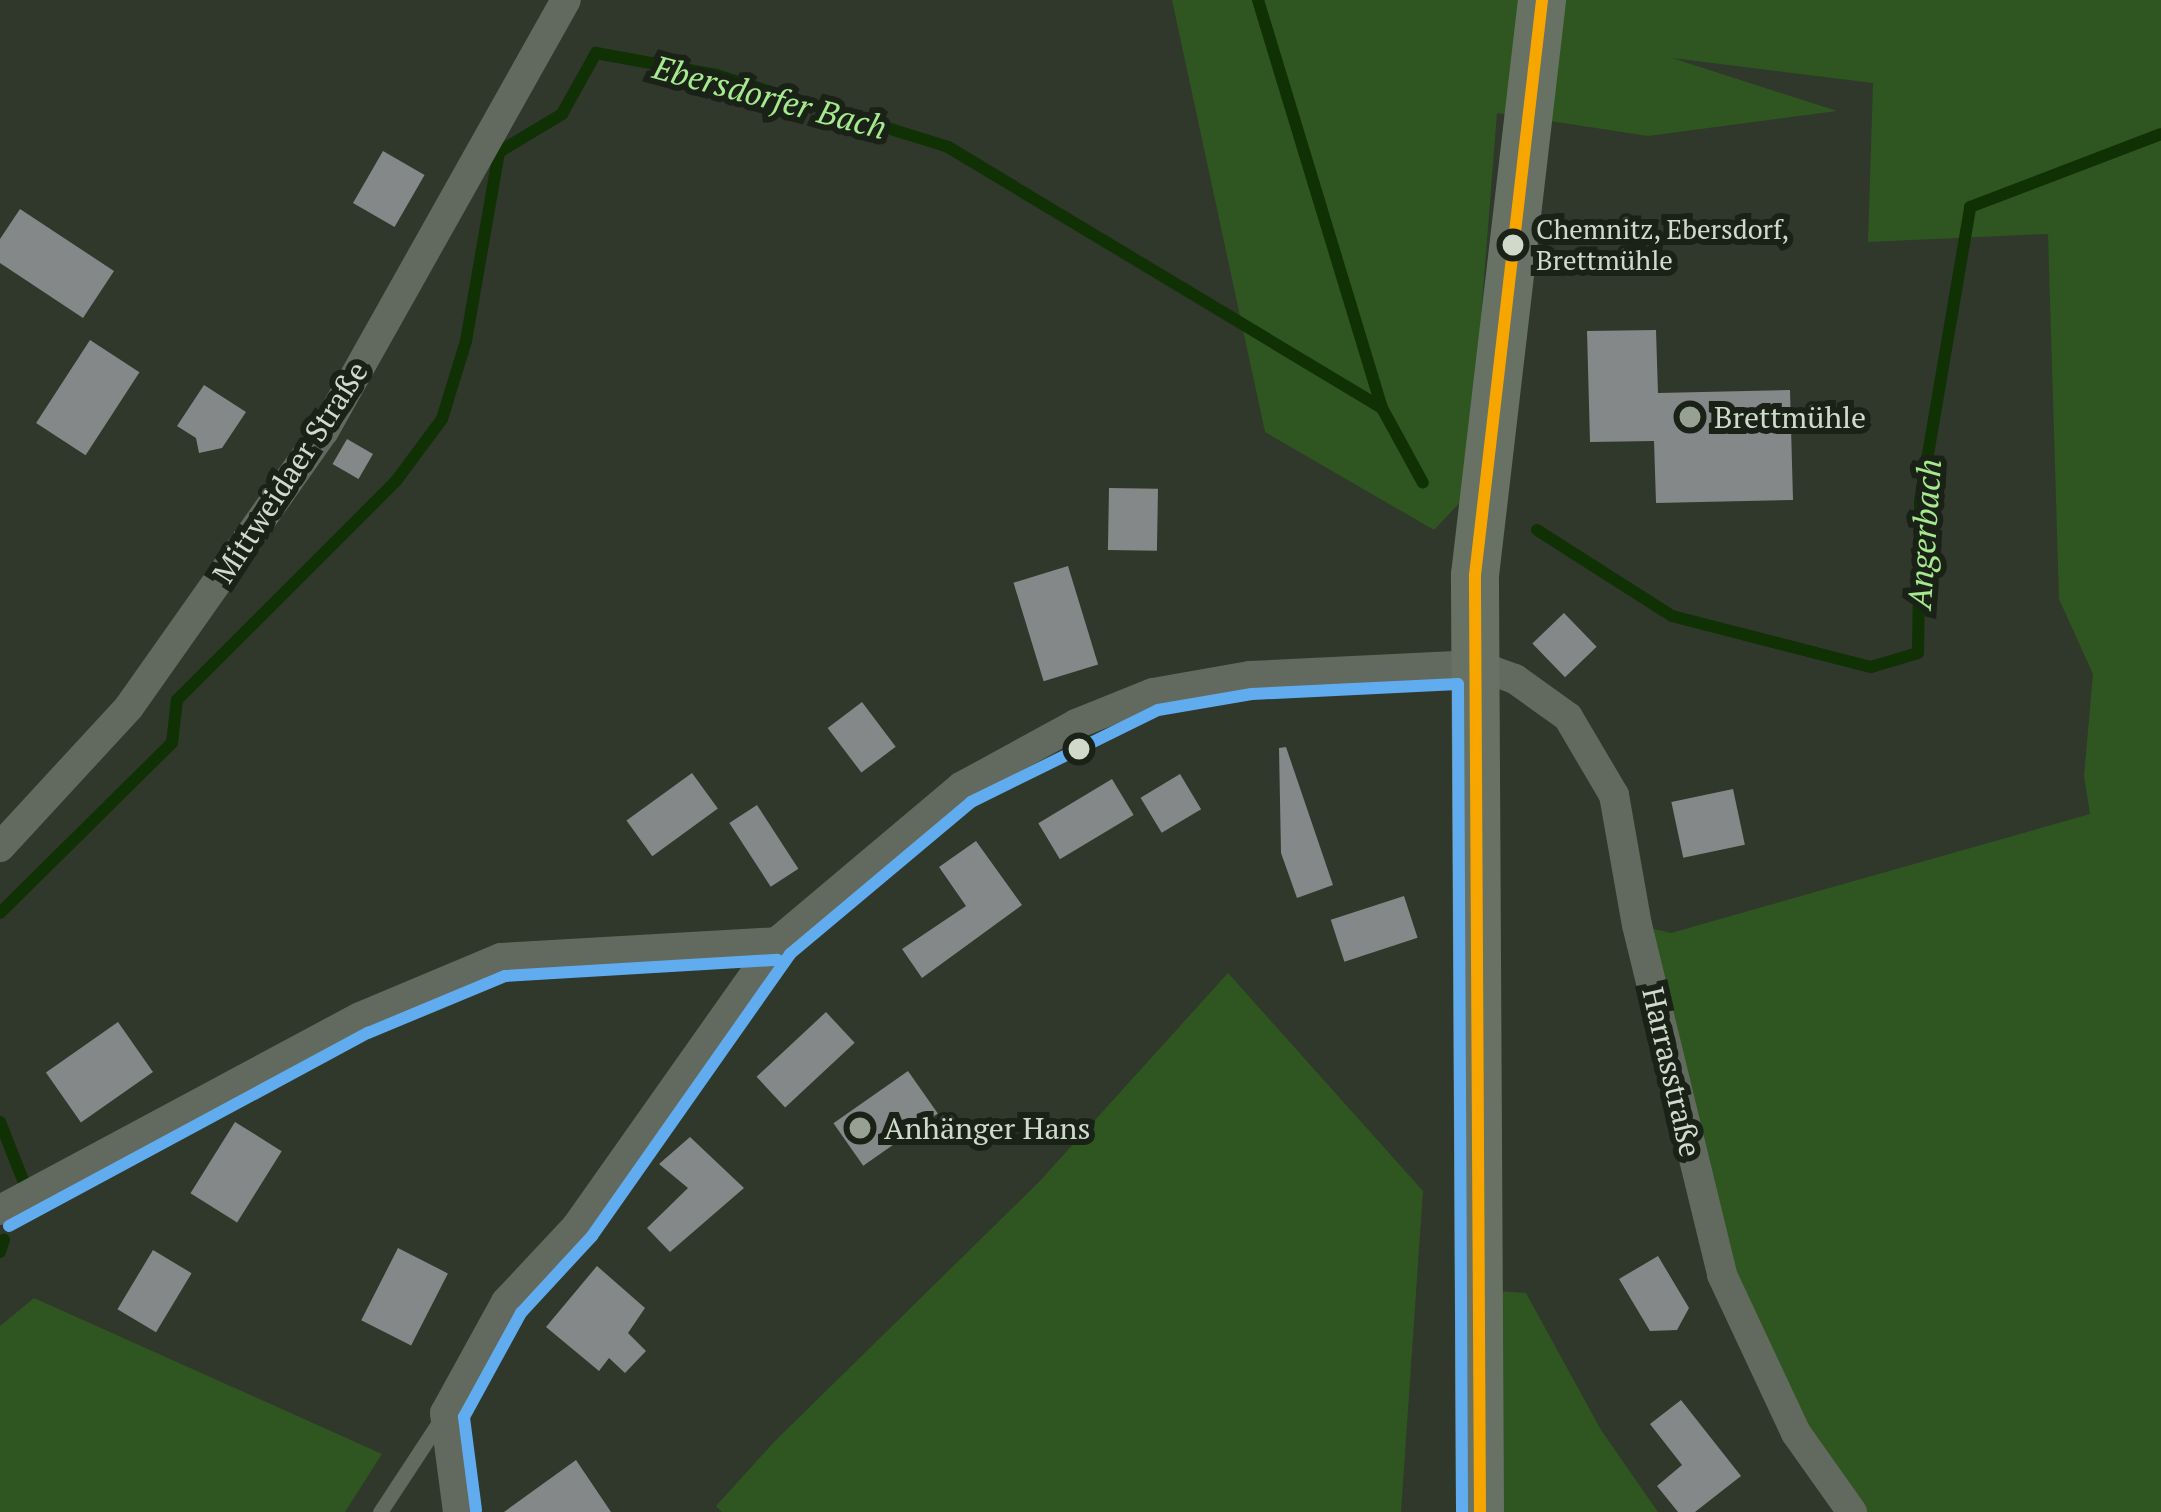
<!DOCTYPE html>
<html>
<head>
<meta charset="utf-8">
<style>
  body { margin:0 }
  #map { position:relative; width:2161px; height:1512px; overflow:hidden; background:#2f382b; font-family:"PT Serif",serif }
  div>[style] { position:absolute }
  .green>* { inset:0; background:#2f5521 }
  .stream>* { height:12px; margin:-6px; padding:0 6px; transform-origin:6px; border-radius:6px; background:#0f3104 }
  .building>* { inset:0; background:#858888; transform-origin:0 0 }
  .service>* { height:15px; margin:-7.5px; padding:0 7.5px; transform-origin:7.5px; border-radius:7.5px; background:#62695f }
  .minor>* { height:30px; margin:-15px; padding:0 15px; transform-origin:15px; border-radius:15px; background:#62695f }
  .primary>* { height:48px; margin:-24px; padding:0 24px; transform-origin:24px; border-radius:24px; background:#687264 }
  .bus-1>* { height:12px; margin:-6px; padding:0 6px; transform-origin:6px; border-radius:6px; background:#f7a600 }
  .bus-2>* { height:12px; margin:-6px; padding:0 6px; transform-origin:6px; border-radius:6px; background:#60acee }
  .dots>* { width:33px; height:33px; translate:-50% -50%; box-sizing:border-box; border:6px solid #1a2217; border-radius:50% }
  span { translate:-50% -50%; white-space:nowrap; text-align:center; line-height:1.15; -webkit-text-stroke:12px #1a2217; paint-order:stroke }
  .bus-label { font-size:27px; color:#cfdacb }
  .left { translate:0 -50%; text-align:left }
  .poi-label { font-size:30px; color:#cfdacb }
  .street-label { font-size:30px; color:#cfdacb }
  .water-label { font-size:33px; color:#a6e98e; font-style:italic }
</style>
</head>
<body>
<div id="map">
  <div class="green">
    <i style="clip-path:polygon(1172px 0,2161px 0,2161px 1512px,1852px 1512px,1722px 1275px,1637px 925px,1671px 933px,2090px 814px,2084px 776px,2093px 674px,2059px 599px,2048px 234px,1868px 242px,1873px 83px,1672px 58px,1837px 111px,1648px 136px,1497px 113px,1467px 495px,1434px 530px,1265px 432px)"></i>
    <i style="clip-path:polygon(1228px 973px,1423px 1191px,1401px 1512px,722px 1512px,716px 1506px,775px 1441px,1039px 1182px)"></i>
    <i style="clip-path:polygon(1482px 1290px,1526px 1293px,1601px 1430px,1658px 1512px,1480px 1512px)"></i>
    <i style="clip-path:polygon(34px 1298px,382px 1454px,345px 1512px,0 1512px,0 1326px)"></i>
  </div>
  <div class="stream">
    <i style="left:1258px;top:0;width:426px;rotate:73.1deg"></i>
    <i style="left:1382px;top:408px;width:85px;rotate:61.3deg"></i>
    <i style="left:1537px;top:530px;width:160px;rotate:32.5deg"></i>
    <i style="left:1672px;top:616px;width:205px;rotate:14.4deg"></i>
    <i style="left:1871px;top:667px;width:49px;rotate:-16.6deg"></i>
    <i style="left:1918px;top:653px;width:152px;rotate:-89.2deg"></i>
    <i style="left:1920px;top:501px;width:298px;rotate:-80.3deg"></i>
    <i style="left:1970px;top:207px;width:204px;rotate:-20.9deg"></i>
    <i style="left:0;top:913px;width:242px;rotate:-44.7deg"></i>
    <i style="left:172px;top:743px;width:43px;rotate:-83.4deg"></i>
    <i style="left:177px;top:700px;width:310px;rotate:-45deg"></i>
    <i style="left:396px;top:481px;width:77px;rotate:-53.4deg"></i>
    <i style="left:442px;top:419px;width:82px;rotate:-72.9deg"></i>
    <i style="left:466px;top:341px;width:192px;rotate:-80.1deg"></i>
    <i style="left:499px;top:152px;width:74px;rotate:-31.1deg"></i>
    <i style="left:562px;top:114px;width:70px;rotate:-60.9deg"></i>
    <i style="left:596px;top:53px;width:122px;rotate:10.4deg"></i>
    <i style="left:716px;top:75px;width:243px;rotate:17.2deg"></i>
    <i style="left:948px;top:147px;width:506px;rotate:31.02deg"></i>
    <i style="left:0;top:1122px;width:62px;rotate:68.4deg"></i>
    <i style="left:0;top:1252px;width:13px;rotate:-72deg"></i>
  </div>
  <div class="building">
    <i style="left:383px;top:151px;width:48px;height:60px;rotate:30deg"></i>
    <i style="clip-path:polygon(20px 209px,114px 271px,83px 318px,0 263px,0 239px)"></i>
    <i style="clip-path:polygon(1656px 330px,1658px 393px,1790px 390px,1793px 500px,1656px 503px,1654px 441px,1590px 442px,1587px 331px)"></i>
    <i style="left:90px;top:340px;width:59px;height:99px;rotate:33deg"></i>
    <i style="clip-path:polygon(204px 385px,246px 412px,222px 448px,199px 453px,196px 438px,177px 426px)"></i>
    <i style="left:347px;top:439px;width:30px;height:29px;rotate:30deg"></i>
    <i style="left:1109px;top:488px;width:49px;height:62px;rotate:1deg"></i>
    <i style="left:1068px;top:566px;width:103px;height:57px;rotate:73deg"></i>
    <i style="left:1564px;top:613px;width:47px;height:44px;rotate:46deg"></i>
    <i style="left:862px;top:702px;width:56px;height:43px;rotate:53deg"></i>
    <i style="clip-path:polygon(1286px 747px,1333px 885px,1297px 898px,1281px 853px,1279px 748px)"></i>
    <i style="left:692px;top:773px;width:44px;height:81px;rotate:54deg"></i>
    <i style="left:1180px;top:774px;width:41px;height:46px;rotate:59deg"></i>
    <i style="left:1112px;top:779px;width:42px;height:86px;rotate:59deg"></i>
    <i style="left:1733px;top:789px;width:57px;height:63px;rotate:78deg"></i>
    <i style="left:757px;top:805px;width:76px;height:33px;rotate:57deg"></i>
    <i style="clip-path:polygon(976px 841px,1022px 905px,922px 978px,902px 949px,966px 906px,939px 867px)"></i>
    <i style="left:1404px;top:896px;width:44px;height:77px;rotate:72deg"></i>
    <i style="left:826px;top:1012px;width:42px;height:95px;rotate:47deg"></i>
    <i style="left:118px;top:1022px;width:61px;height:88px;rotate:55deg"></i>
    <i style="left:908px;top:1071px;width:52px;height:91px;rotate:55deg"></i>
    <i style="left:235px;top:1122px;width:55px;height:84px;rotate:32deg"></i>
    <i style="clip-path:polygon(690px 1137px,744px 1188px,670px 1252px,647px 1228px,688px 1188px,659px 1164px)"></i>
    <i style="left:398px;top:1248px;width:56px;height:81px;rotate:27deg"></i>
    <i style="left:153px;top:1250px;width:45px;height:69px;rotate:31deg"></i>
    <i style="clip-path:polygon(1658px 1256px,1689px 1308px,1677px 1330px,1650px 1331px,1619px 1279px)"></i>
    <i style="clip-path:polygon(597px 1266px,645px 1308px,628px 1333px,646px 1351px,625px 1373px,609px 1358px,599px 1371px,546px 1327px)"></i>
    <i style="clip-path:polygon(1681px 1400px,1741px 1476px,1695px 1512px,1678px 1512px,1657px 1486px,1682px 1465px,1650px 1424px)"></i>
    <i style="clip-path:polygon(576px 1460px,611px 1512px,504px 1512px)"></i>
  </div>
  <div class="service">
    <i style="left:380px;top:1512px;width:115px;rotate:-56.7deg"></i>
  </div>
  <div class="minor">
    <i style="left:0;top:847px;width:190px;rotate:-47.3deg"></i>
    <i style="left:129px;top:707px;width:338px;rotate:-54.8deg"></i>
    <i style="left:324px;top:431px;width:494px;rotate:-60.7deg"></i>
    <i style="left:0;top:1210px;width:408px;rotate:-28.2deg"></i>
    <i style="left:360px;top:1017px;width:153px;rotate:-22.7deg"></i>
    <i style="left:501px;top:958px;width:276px;rotate:-3.3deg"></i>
    <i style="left:458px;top:1512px;width:100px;rotate:-97.5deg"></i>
    <i style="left:445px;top:1413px;width:127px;rotate:-61.2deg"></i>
    <i style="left:506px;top:1302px;width:104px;rotate:-46.9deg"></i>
    <i style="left:577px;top:1226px;width:347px;rotate:-54.8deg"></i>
    <i style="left:777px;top:942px;width:241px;rotate:-40.1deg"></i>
    <i style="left:961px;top:787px;width:131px;rotate:-28.7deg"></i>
    <i style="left:1076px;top:724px;width:83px;rotate:-21.9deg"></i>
    <i style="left:1153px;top:693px;width:98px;rotate:-9.9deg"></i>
    <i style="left:1250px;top:676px;width:226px;rotate:-2.8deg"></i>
    <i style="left:1476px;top:665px;width:41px;rotate:19.7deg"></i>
    <i style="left:1515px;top:679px;width:65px;rotate:35.6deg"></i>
    <i style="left:1568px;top:717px;width:91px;rotate:59.5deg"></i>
    <i style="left:1614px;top:795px;width:132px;rotate:80deg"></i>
    <i style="left:1637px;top:925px;width:360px;rotate:76.3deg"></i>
    <i style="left:1722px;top:1275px;width:174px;rotate:64.9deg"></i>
    <i style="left:1796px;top:1433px;width:97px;rotate:54.7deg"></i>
  </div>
  <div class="primary">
    <i style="left:1480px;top:1512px;width:937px;rotate:-90.31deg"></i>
    <i style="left:1475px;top:575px;width:579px;rotate:-83.35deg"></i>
  </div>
  <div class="bus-1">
    <i style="left:1480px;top:1512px;width:937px;rotate:-90.31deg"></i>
    <i style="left:1475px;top:575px;width:579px;rotate:-83.35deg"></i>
  </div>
  <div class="bus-2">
    <i style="left:9px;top:1226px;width:408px;rotate:-28.3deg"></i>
    <i style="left:368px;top:1033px;width:148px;rotate:-22.6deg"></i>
    <i style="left:505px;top:976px;width:273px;rotate:-3.4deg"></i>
    <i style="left:476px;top:1510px;width:94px;rotate:-97.4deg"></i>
    <i style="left:464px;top:1417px;width:119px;rotate:-61.3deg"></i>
    <i style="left:521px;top:1313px;width:105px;rotate:-47.3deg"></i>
    <i style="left:592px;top:1236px;width:345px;rotate:-54.9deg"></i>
    <i style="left:790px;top:954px;width:236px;rotate:-40deg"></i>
    <i style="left:971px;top:802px;width:208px;rotate:-26.2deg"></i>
    <i style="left:1158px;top:710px;width:95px;rotate:-9.7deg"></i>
    <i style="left:1252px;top:694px;width:206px;rotate:-2.8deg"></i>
    <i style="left:1458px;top:684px;width:828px;rotate:89.72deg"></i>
  </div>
  <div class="dots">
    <i style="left:1513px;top:245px;background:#cfdacb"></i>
    <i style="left:1690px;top:417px;background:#97a193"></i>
    <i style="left:1079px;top:749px;background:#cfdacb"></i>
    <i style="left:860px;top:1128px;background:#97a193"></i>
  </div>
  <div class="bus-label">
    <span class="left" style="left:1536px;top:245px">Chemnitz, Ebersdorf,<br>Brettmühle</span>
  </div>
  <div class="poi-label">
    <span class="left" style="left:1714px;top:417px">Brettmühle</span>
    <span class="left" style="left:884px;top:1128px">Anhänger Hans</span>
  </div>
  <div class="street-label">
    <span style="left:290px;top:472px;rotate:-57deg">Mittweidaer Straße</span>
    <span style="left:1672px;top:1072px;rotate:77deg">Harrasstraße</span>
  </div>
  <div class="water-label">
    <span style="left:770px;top:97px;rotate:15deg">Ebersdorfer Bach</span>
    <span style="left:1924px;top:534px;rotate:-86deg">Angerbach</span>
  </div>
</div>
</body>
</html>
